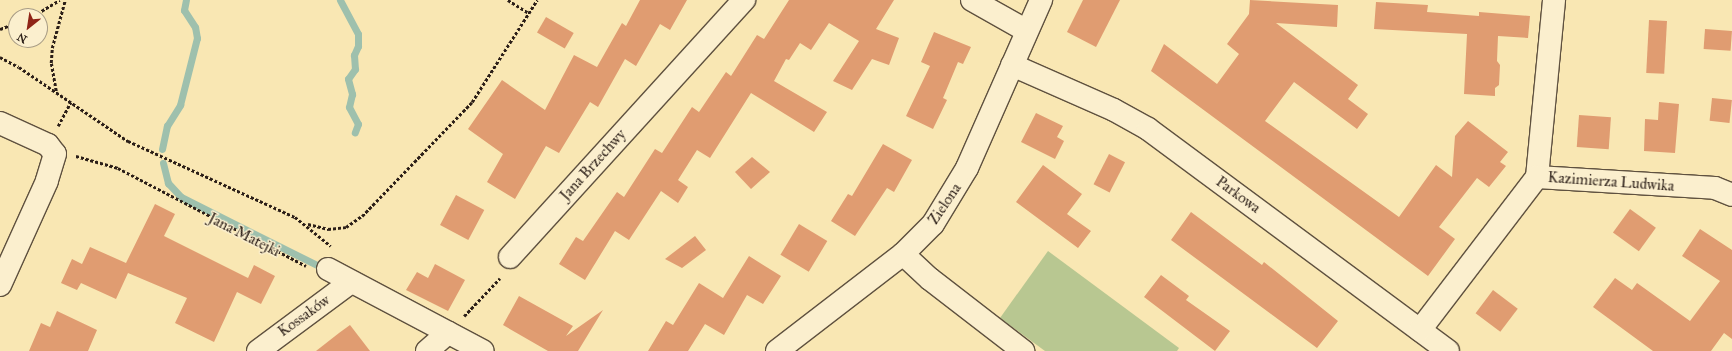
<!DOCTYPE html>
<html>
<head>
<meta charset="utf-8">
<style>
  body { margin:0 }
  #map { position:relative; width:1732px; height:351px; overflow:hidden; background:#f9e7b3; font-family:"IM FELL Great Primer",serif }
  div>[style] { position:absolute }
  .green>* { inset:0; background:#b8c791 }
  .stream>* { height:7px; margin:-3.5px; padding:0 3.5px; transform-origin:3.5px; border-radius:3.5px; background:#9ec0ad }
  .building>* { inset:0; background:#e09c71; transform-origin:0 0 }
  .path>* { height:2.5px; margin-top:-1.25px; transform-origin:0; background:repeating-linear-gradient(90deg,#2c1f18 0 3px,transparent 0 5px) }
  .roads { filter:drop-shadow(1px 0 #5f513f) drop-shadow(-1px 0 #5f513f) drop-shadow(0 1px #5f513f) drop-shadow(0 -1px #5f513f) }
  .minor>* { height:22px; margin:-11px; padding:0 11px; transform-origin:11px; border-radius:11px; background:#fbefce }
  span { translate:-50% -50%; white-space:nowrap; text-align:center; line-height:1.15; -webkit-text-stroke:3px #fbefce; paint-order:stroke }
  .street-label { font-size:15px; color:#2c1f18 }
  .north { position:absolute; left:8px; top:8px; width:40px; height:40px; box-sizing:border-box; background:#fbefce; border:1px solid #a89c85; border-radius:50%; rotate:210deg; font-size:11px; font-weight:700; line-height:16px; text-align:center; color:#2c1f18 }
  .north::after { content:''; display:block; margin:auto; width:14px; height:18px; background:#8f2418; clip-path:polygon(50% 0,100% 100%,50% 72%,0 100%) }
</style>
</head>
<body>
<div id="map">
  <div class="green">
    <i style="clip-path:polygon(1048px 251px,1179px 348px,1177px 351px,1045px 351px,1000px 318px)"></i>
  </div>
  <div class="stream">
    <i style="left:340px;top:0;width:38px;rotate:62deg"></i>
    <i style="left:358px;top:34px;width:12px;rotate:90deg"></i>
    <i style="left:358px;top:46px;width:10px;rotate:114deg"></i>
    <i style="left:354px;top:55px;width:14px;rotate:86deg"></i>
    <i style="left:355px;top:69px;width:12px;rotate:125deg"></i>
    <i style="left:348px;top:79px;width:16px;rotate:75deg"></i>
    <i style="left:352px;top:94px;width:13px;rotate:103deg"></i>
    <i style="left:349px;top:107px;width:19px;rotate:62deg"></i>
    <i style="left:358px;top:124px;width:9px;rotate:111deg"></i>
    <i style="left:162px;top:149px;width:24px;rotate:-78deg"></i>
    <i style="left:167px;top:126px;width:25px;rotate:-58deg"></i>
    <i style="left:180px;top:105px;width:69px;rotate:-75.8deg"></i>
    <i style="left:197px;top:38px;width:11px;rotate:-100deg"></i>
    <i style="left:195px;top:27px;width:20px;rotate:-123deg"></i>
    <i style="left:184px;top:10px;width:10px;rotate:-79deg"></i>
    <i style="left:163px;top:163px;width:21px;rotate:76deg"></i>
    <i style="left:168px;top:183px;width:19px;rotate:47deg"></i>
    <i style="left:181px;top:197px;width:159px;rotate:26.6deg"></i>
  </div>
  <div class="building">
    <i style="clip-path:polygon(640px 0,687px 0,670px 30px,660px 24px,636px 66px,625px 59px,598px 107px,590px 102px,559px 153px,546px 146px,515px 199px,487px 182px,503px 154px,468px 129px,502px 80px,545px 110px,574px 55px,597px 67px,622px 23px,626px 26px)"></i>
    <i style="clip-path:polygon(789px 0,894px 0,876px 29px,899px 38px,889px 65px,872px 59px,852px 90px,833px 81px,859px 41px,829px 23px,811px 50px,800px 43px,789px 60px,786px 59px,774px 81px,827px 112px,814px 132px,751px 93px,710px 158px,697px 150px,678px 180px,688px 187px,678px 203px,661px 191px,629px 240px,615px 231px,585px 280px,559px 264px,576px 237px,583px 241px,617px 192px,624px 197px,655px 149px,662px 153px,692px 107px,699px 112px,726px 72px,731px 76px,757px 35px,764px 39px)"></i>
    <i style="clip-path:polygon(1083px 0,1120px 0,1096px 47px,1067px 32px)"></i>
    <i style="clip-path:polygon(1250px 0,1338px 5px,1337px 27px,1276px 23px,1358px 85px,1348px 99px,1368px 114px,1357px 129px,1294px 82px,1265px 121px,1399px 217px,1436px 165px,1452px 177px,1455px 136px,1468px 121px,1508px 152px,1500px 162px,1506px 166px,1489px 187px,1477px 178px,1439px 227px,1455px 239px,1428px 276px,1151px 71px,1164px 44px,1217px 84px,1239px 54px,1227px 44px,1249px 14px)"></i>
    <i style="clip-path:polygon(1376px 2px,1428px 5px,1427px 12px,1479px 16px,1479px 12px,1530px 16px,1528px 38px,1498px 36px,1497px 61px,1500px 65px,1499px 85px,1495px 88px,1495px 96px,1464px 94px,1467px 34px,1374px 29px)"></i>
    <i style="left:546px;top:17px;width:32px;height:18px;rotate:30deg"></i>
    <i style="left:1649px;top:20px;width:18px;height:53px;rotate:3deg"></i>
    <i style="left:1705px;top:29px;width:27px;height:20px;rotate:4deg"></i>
    <i style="clip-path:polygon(934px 32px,971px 47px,963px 64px,958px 62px,943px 98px,947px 100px,933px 129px,906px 116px,930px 66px,921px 62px)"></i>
    <i style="left:1712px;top:98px;width:20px;height:23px;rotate:6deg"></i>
    <i style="clip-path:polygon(1659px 102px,1679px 104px,1675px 153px,1644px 151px,1645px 119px,1658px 120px)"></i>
    <i style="clip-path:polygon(1036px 113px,1063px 126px,1057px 137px,1064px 141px,1055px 159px,1021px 142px)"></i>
    <i style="left:1579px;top:115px;width:32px;height:32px;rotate:4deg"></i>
    <i style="clip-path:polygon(883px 144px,912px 160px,894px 192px,887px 188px,855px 236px,831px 221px,848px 194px,852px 196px)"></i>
    <i style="left:1109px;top:154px;width:18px;height:34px;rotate:27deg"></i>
    <i style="clip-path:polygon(752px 157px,770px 172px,751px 189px,735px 172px)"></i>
    <i style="clip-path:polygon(1043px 165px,1082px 194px,1067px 214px,1091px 231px,1078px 248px,1016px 202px)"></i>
    <i style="left:456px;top:195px;width:32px;height:34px;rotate:28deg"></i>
    <i style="clip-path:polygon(155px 204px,175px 214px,164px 236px,248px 278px,254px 265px,275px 276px,261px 304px,237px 292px,214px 342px,175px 323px,187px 298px,128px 273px,116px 299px,81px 283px,77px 290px,61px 283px,72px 259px,82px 264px,90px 247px,126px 263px)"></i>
    <i style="left:1630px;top:209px;width:32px;height:29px;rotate:36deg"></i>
    <i style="clip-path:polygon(1191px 212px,1262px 265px,1264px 262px,1338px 321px,1317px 348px,1171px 240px)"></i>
    <i style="left:799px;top:224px;width:33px;height:36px;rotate:31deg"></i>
    <i style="clip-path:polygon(1700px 229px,1732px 250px,1732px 339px,1724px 333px,1711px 351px,1653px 351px,1593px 307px,1615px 278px,1632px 290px,1637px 283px,1690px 321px,1720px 281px,1682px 256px)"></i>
    <i style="clip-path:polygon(695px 236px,706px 250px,682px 268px,665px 259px)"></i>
    <i style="clip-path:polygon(749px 256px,781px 276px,763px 304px,747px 295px,724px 335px,705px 324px,688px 351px,648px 351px,666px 321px,673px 325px,699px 283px,723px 298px)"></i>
    <i style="clip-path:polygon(435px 264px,465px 280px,448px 311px,406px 290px,417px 272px,428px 278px)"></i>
    <i style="clip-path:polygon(1161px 275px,1189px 296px,1186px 300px,1230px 331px,1215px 351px,1144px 297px)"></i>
    <i style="left:1493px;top:290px;width:31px;height:29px;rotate:37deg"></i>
    <i style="clip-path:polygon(519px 296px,573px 326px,566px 336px,603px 310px,578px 351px,548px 351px,503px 325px)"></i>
    <i style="clip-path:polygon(57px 311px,97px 330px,88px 351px,29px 351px,41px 323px,50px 327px)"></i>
    <i style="clip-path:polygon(350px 325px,370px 351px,316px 351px,339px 333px)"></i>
  </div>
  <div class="path">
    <i style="left:508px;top:0;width:25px;rotate:32deg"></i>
    <i style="left:33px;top:16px;width:31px;rotate:-31deg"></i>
    <i style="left:0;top:29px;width:17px;rotate:-21deg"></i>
    <i style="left:0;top:57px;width:21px;rotate:28deg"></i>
    <i style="left:19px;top:67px;width:132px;rotate:34.2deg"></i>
    <i style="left:128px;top:141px;width:183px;rotate:24.5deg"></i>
    <i style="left:295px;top:217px;width:46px;rotate:38.9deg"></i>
    <i style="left:56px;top:91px;width:28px;rotate:-100deg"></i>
    <i style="left:51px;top:63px;width:15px;rotate:-86deg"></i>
    <i style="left:52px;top:48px;width:50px;rotate:-74.8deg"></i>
    <i style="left:58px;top:126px;width:27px;rotate:-62deg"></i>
    <i style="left:76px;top:156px;width:44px;rotate:15.9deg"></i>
    <i style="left:118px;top:168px;width:212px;rotate:27.5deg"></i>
    <i style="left:308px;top:224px;width:21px;rotate:14deg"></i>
    <i style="left:328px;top:229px;width:18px;rotate:-6deg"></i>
    <i style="left:346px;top:227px;width:19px;rotate:-35deg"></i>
    <i style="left:362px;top:216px;width:158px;rotate:-46deg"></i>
    <i style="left:472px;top:102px;width:121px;rotate:-57.5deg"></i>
    <i style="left:464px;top:316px;width:52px;rotate:-46.5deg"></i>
  </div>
  <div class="roads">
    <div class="minor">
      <i style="left:972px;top:0;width:63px;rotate:29.4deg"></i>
      <i style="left:1012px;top:65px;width:111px;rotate:23.8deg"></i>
      <i style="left:1114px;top:110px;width:39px;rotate:29deg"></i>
      <i style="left:1148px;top:129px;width:373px;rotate:36.5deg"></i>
      <i style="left:0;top:123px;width:53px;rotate:24.6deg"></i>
      <i style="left:48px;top:145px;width:11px;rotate:52deg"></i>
      <i style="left:55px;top:154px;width:28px;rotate:107deg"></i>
      <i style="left:47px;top:181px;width:114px;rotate:114.3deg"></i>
      <i style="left:1537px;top:177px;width:178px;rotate:3.5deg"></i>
      <i style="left:1715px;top:188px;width:18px;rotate:22deg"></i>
      <i style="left:1537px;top:177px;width:178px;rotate:-84.5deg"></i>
      <i style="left:903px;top:254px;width:37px;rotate:43deg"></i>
      <i style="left:930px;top:279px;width:118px;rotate:37.7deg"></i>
      <i style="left:510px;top:257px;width:348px;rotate:-47.7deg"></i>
      <i style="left:328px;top:269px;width:175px;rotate:27.9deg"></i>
      <i style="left:1420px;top:330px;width:193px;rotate:-52.6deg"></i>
      <i style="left:258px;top:351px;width:116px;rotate:-36.6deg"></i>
      <i style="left:427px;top:351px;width:28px;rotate:-41deg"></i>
      <i style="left:777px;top:351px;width:159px;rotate:-37.6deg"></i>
      <i style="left:903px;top:254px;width:42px;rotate:-45deg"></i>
      <i style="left:933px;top:224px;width:66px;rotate:-58.7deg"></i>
      <i style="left:967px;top:168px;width:184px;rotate:-66.2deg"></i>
    </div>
  </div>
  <div class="street-label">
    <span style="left:593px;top:165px;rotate:-48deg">Jana Brzechwy</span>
    <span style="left:1611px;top:182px;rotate:4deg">Kazimierza Ludwika</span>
    <span style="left:1238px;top:195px;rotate:36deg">Parkowa</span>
    <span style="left:945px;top:204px;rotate:-56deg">Zielona</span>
    <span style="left:244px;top:235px;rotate:27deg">Jana Matejki</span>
    <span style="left:304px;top:316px;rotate:-36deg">Kossaków</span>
  </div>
  <div class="north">N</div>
</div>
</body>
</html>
